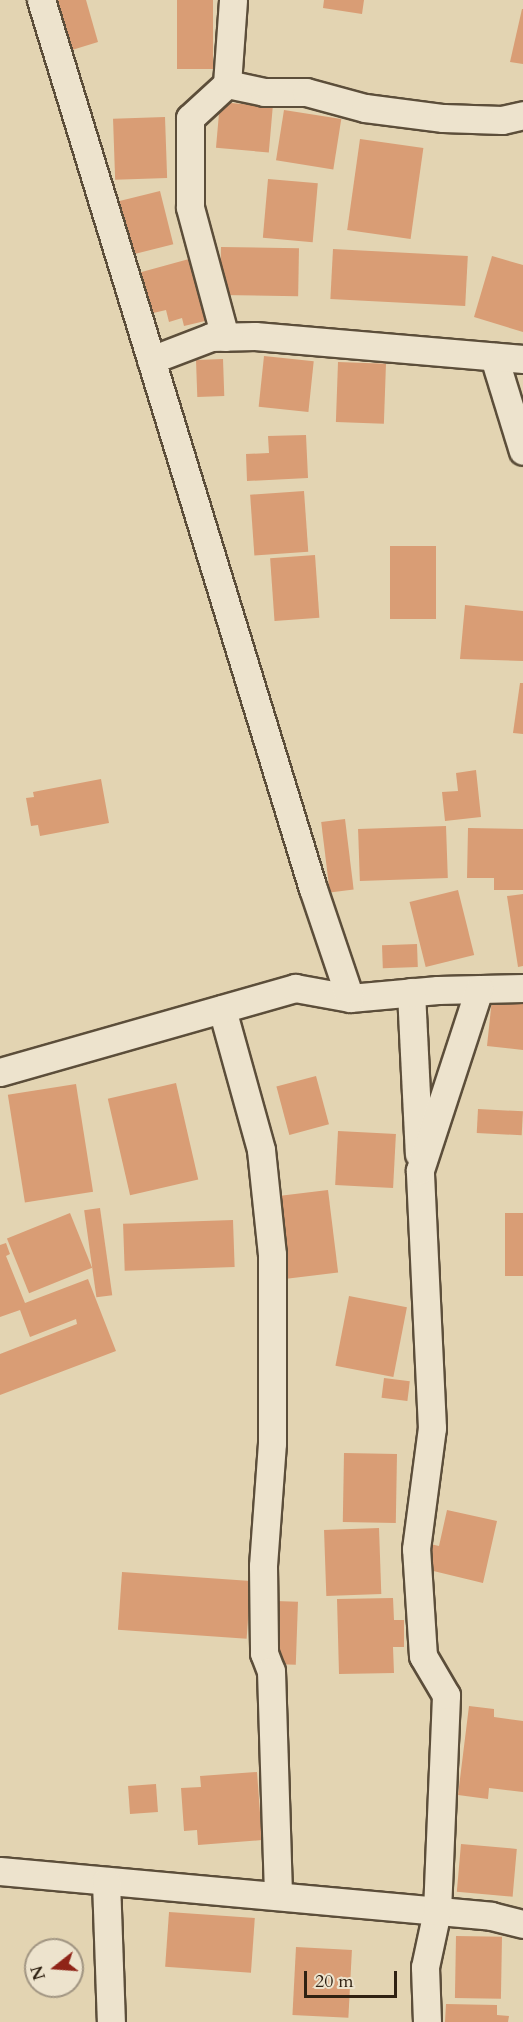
<!DOCTYPE html>
<html>
<head>
<meta charset="utf-8">
<style>
  body { margin:0 }
  #map { position:relative; width:523px; height:2022px; overflow:hidden; background:#e3d4b2; font-family:Cardo,serif }
  div>[style] { position:absolute }
  .building>* { inset:0; background:#d99d75; transform-origin:0 0 }
  .roads { filter:drop-shadow(2px 0 #5c4e3a) drop-shadow(-2px 0 #5c4e3a) drop-shadow(0 2px #5c4e3a) drop-shadow(0 -2px #5c4e3a) }
  .street>* { height:27px; margin:-13.5px; padding:0 13.5px; transform-origin:13.5px; border-radius:13.5px; background:#ede3cd }
  span { translate:-50% -50%; white-space:nowrap; text-align:center; line-height:1.15; -webkit-text-stroke:4.5px #ede3cd; paint-order:stroke }
  .north { position:absolute; left:24px; top:1938px; width:60px; height:60px; box-sizing:border-box; background:#ede3cd; border:2px solid #a19582; border-radius:50%; rotate:253deg; font-size:16px; font-weight:700; line-height:24px; text-align:center; color:#2f2112 }
  .north::after { content:''; display:block; margin:auto; width:21px; height:27px; background:#8f2418; clip-path:polygon(50% 0,100% 100%,50% 72%,0 100%) }
  .scale { position:absolute; left:304px; top:1971px; width:93px; height:27px; box-sizing:border-box; border:3px solid #2f2112; border-top:0; padding-left:8px; font-size:18px; line-height:21px; white-space:nowrap; color:#2f2112; -webkit-text-stroke:4px #ede3cd; paint-order:stroke }
</style>
</head>
<body>
<div id="map">
  <div class="building">
    <i style="clip-path:polygon(57px 0,86px 0,98px 42px,72px 50px)"></i>
    <i style="left:177px;top:0;width:36px;height:69px"></i>
    <i style="clip-path:polygon(324px 0,364px 0,362px 14px,323px 8px)"></i>
    <i style="clip-path:polygon(522px 9px,523px 9px,523px 64px,510px 62px)"></i>
    <i style="left:220px;top:102px;width:53px;height:46px;rotate:5deg"></i>
    <i style="left:284px;top:110px;width:58px;height:51px;rotate:9deg"></i>
    <i style="left:165px;top:117px;width:61px;height:52px;rotate:88deg"></i>
    <i style="left:360px;top:139px;width:64px;height:92px;rotate:8deg"></i>
    <i style="left:268px;top:179px;width:50px;height:59px;rotate:5deg"></i>
    <i style="left:160px;top:191px;width:55px;height:49px;rotate:76deg"></i>
    <i style="left:221px;top:247px;width:78px;height:48px;rotate:1deg"></i>
    <i style="left:333px;top:249px;width:135px;height:50px;rotate:3deg"></i>
    <i style="clip-path:polygon(492px 256px,523px 265px,523px 332px,474px 317px)"></i>
    <i style="clip-path:polygon(189px 259px,205px 321px,184px 326px,182px 318px,169px 322px,166px 310px,149px 314px,138px 273px)"></i>
    <i style="left:264px;top:356px;width:50px;height:51px;rotate:6deg"></i>
    <i style="left:223px;top:359px;width:37px;height:27px;rotate:88deg"></i>
    <i style="left:338px;top:362px;width:48px;height:60px;rotate:2deg"></i>
    <i style="clip-path:polygon(306px 435px,308px 478px,247px 481px,246px 454px,269px 453px,268px 436px)"></i>
    <i style="left:304px;top:491px;width:61px;height:54px;rotate:86deg"></i>
    <i style="left:390px;top:546px;width:46px;height:73px"></i>
    <i style="left:315px;top:555px;width:63px;height:45px;rotate:86deg"></i>
    <i style="clip-path:polygon(465px 605px,523px 611px,523px 661px,460px 659px)"></i>
    <i style="clip-path:polygon(520px 683px,523px 683px,523px 734px,513px 733px)"></i>
    <i style="clip-path:polygon(476px 770px,481px 817px,445px 821px,442px 792px,458px 791px,456px 773px)"></i>
    <i style="clip-path:polygon(101px 779px,109px 823px,40px 836px,38px 825px,31px 826px,26px 798px,34px 797px,33px 792px)"></i>
    <i style="left:345px;top:819px;width:71px;height:24px;rotate:83deg"></i>
    <i style="left:446px;top:826px;width:52px;height:88px;rotate:88deg"></i>
    <i style="clip-path:polygon(468px 828px,523px 829px,523px 890px,494px 890px,494px 878px,467px 878px)"></i>
    <i style="left:458px;top:890px;width:67px;height:50px;rotate:76deg"></i>
    <i style="clip-path:polygon(523px 894px,523px 966px,518px 967px,507px 896px)"></i>
    <i style="left:417px;top:944px;width:23px;height:35px;rotate:88deg"></i>
    <i style="clip-path:polygon(492px 999px,523px 1003px,523px 1050px,487px 1046px)"></i>
    <i style="left:316px;top:1076px;width:50px;height:41px;rotate:75deg"></i>
    <i style="left:176px;top:1083px;width:99px;height:70px;rotate:77deg"></i>
    <i style="left:76px;top:1084px;width:109px;height:69px;rotate:81deg"></i>
    <i style="left:478px;top:1109px;width:45px;height:24px;rotate:3deg"></i>
    <i style="left:338px;top:1131px;width:58px;height:54px;rotate:3deg"></i>
    <i style="left:328px;top:1190px;width:83px;height:54px;rotate:83deg"></i>
    <i style="left:100px;top:1208px;width:88px;height:16px;rotate:82deg"></i>
    <i style="left:70px;top:1213px;width:59px;height:68px;rotate:68deg"></i>
    <i style="left:505px;top:1213px;width:18px;height:63px"></i>
    <i style="left:233px;top:1220px;width:47px;height:110px;rotate:88deg"></i>
    <i style="clip-path:polygon(6px 1243px,10px 1254px,6px 1256px,25px 1303px,88px 1279px,116px 1351px,0 1395px,0 1354px,77px 1324px,76px 1319px,30px 1337px,20px 1310px,0 1317px,0 1245px)"></i>
    <i style="left:349px;top:1296px;width:59px;height:71px;rotate:11deg"></i>
    <i style="left:384px;top:1378px;width:26px;height:20px;rotate:7deg"></i>
    <i style="left:344px;top:1453px;width:53px;height:69px;rotate:1deg"></i>
    <i style="clip-path:polygon(447px 1510px,497px 1521px,483px 1583px,421px 1568px,426px 1543px,439px 1546px)"></i>
    <i style="left:379px;top:1528px;width:66px;height:55px;rotate:88deg"></i>
    <i style="left:122px;top:1572px;width:129px;height:58px;rotate:4deg"></i>
    <i style="clip-path:polygon(393px 1598px,394px 1620px,404px 1620px,404px 1647px,393px 1647px,394px 1673px,339px 1674px,337px 1599px)"></i>
    <i style="left:275px;top:1601px;width:23px;height:63px;rotate:2deg"></i>
    <i style="clip-path:polygon(469px 1706px,494px 1709px,494px 1717px,523px 1721px,523px 1792px,489px 1788px,488px 1799px,458px 1795px)"></i>
    <i style="clip-path:polygon(257px 1772px,262px 1840px,198px 1845px,197px 1830px,184px 1831px,181px 1788px,201px 1787px,200px 1776px)"></i>
    <i style="left:156px;top:1784px;width:28px;height:28px;rotate:86deg"></i>
    <i style="left:461px;top:1844px;width:56px;height:48px;rotate:5deg"></i>
    <i style="left:169px;top:1912px;width:86px;height:55px;rotate:4deg"></i>
    <i style="left:456px;top:1936px;width:46px;height:62px;rotate:1deg"></i>
    <i style="left:296px;top:1947px;width:56px;height:68px;rotate:3deg"></i>
    <i style="clip-path:polygon(446px 2004px,497px 2005px,497px 2015px,509px 2016px,508px 2022px,445px 2022px)"></i>
  </div>
  <div class="roads">
    <div class="street">
      <i style="left:227px;top:84px;width:38px;rotate:12deg"></i>
      <i style="left:264px;top:92px;width:42px"></i>
      <i style="left:306px;top:92px;width:61px;rotate:15.2deg"></i>
      <i style="left:365px;top:108px;width:79px;rotate:7.3deg"></i>
      <i style="left:443px;top:118px;width:59px;rotate:1.9deg"></i>
      <i style="left:502px;top:120px;width:22px;rotate:-13deg"></i>
      <i style="left:225px;top:337px;width:135px;rotate:-105.1deg"></i>
      <i style="left:190px;top:207px;width:89px;rotate:-90deg"></i>
      <i style="left:190px;top:118px;width:50px;rotate:-42.6deg"></i>
      <i style="left:227px;top:84px;width:84px;rotate:-85.9deg"></i>
      <i style="left:494px;top:357px;width:98px;rotate:72.9deg"></i>
      <i style="left:151px;top:360px;width:64px;rotate:-21deg"></i>
      <i style="left:211px;top:337px;width:44px;rotate:-1.3deg"></i>
      <i style="left:255px;top:336px;width:269px;rotate:4.9deg"></i>
      <i style="left:411px;top:992px;width:162px;rotate:87.2deg"></i>
      <i style="left:350px;top:998px;width:88px;rotate:-5.2deg"></i>
      <i style="left:438px;top:990px;width:85px;rotate:-1.3deg"></i>
      <i style="left:222px;top:1009px;width:146px;rotate:74.5deg"></i>
      <i style="left:261px;top:1150px;width:105px;rotate:84deg"></i>
      <i style="left:272px;top:1254px;width:189px;rotate:90deg"></i>
      <i style="left:272px;top:1443px;width:123px;rotate:94.2deg"></i>
      <i style="left:263px;top:1566px;width:87px;rotate:89.3deg"></i>
      <i style="left:264px;top:1653px;width:19px;rotate:69deg"></i>
      <i style="left:271px;top:1671px;width:225px;rotate:88.2deg"></i>
      <i style="left:0;top:1072px;width:307px;rotate:-15.9deg"></i>
      <i style="left:295px;top:988px;width:56px;rotate:10.3deg"></i>
      <i style="left:350px;top:998px;width:115px;rotate:-108.7deg"></i>
      <i style="left:313px;top:889px;width:930px;rotate:-107.01deg"></i>
      <i style="left:0;top:1871px;width:493px;rotate:5.2deg"></i>
      <i style="left:491px;top:1916px;width:33px;rotate:14deg"></i>
      <i style="left:106px;top:1881px;width:141px;rotate:88deg"></i>
      <i style="left:427px;top:2022px;width:55px;rotate:-92.1deg"></i>
      <i style="left:425px;top:1967px;width:57px;rotate:-77.9deg"></i>
      <i style="left:437px;top:1911px;width:216px;rotate:-87.6deg"></i>
      <i style="left:446px;top:1695px;width:45px;rotate:-120.5deg"></i>
      <i style="left:423px;top:1656px;width:107px;rotate:-93.7deg"></i>
      <i style="left:416px;top:1549px;width:122px;rotate:-82.5deg"></i>
      <i style="left:432px;top:1428px;width:258px;rotate:-92.7deg"></i>
      <i style="left:420px;top:1170px;width:190px;rotate:-71.9deg"></i>
    </div>
  </div>
  <div class="north">N</div>
  <div class="scale">20 m</div>
</div>
</body>
</html>
